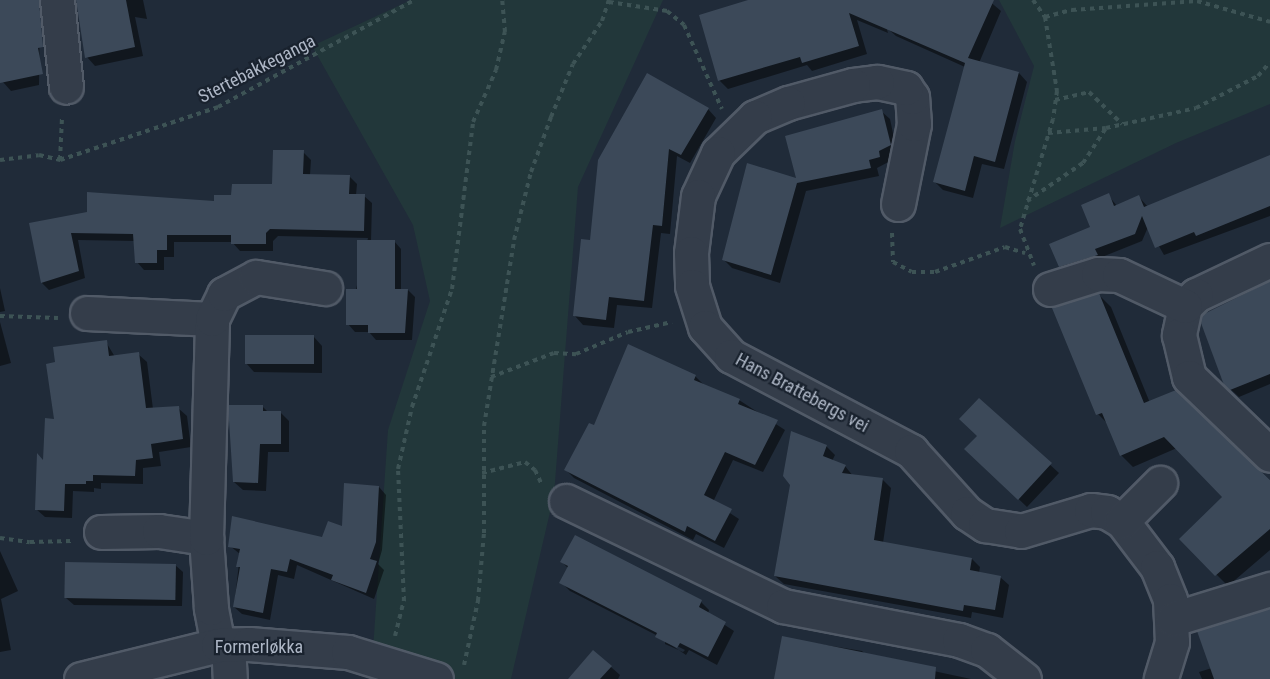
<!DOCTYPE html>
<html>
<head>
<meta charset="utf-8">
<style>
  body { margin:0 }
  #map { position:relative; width:1270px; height:679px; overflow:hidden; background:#202b39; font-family:"Roboto Condensed",sans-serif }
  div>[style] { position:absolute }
  .green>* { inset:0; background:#22373a }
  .shadow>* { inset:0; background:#0007 }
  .building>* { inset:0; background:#3c4959; transform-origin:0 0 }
  .path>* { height:4px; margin-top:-2px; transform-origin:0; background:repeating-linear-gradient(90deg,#3d5355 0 4.5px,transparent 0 9px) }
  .roads { filter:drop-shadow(2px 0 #515a67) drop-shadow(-2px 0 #515a67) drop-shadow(0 2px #515a67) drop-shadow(0 -2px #515a67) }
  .minor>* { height:33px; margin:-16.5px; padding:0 16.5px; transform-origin:16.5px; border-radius:16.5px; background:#343d4a }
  span { translate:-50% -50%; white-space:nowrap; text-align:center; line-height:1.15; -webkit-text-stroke:4.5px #19222e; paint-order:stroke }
  .street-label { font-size:18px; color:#aeb7c6 }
</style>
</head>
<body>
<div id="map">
  <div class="green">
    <i style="clip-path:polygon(411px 0,663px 0,578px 187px,554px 495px,511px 679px,371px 679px,388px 430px,430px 301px,413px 225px,312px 46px)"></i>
    <i style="clip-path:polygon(999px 0,1270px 0,1270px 104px,1176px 143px,1000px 228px,1015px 141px,1034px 66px)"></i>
  </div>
  <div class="shadow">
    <i style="clip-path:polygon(0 0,40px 0,39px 85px,11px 91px,3px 82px)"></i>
    <i style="clip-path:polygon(81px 0,143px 0,147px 19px,135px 17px,143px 56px,95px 66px,87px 57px)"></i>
    <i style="clip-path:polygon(754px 0,879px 0,888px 33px,857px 20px,867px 54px,812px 71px,807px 65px,728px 89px,719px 80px)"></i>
    <i style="clip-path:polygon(899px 0,988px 0,1001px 11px,979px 63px,1019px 73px,1027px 82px,1004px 169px,982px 164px,973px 198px,943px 190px,934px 181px,965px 67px,896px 36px,887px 28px)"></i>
    <i style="clip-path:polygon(708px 109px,716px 118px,690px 163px,677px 156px,670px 234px,661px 233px,652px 308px,617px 305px,614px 328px,583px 325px,575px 316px,591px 242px,600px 160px)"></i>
    <i style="clip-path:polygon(881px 111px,890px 119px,898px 157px,877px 168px,879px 176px,806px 191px,780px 283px,732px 268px,724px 260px,798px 180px)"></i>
    <i style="clip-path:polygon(303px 152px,311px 160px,310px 175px,349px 176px,357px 184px,356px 195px,364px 196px,372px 203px,371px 241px,394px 241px,401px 249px,401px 290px,408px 290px,415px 297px,412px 340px,376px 340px,369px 332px,355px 332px,348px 324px,368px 238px,278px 236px,273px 241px,273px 251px,240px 251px,232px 242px,174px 242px,174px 257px,164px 257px,164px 270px,144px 270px,137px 262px,135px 241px,78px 240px,85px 278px,49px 290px,42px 283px,31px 224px,215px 203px,274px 186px)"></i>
    <i style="clip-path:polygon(1270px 157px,1270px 216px,1164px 255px,1148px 227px,1142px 241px,1102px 257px,1104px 263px,1068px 273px,1060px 266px,1092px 228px,1108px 195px,1117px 206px,1139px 197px,1148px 207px)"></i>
    <i style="clip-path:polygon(1270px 281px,1270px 384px,1239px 397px,1225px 384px,1204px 316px)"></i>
    <i style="clip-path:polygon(0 288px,5px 311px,0 312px)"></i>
    <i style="clip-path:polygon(1099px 295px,1111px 307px,1150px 403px,1176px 392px,1270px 480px,1270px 550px,1228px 586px,1181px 539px,1225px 497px,1177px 448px,1133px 467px,1121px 455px,1109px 425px,1098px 414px)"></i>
    <i style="clip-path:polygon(0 322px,11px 363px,0 366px)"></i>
    <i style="clip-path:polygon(314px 337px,322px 346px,322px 373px,254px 372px,246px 363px)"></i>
    <i style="clip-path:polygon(106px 342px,115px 357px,138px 354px,147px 362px,153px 409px,178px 408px,187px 416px,191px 447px,159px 452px,161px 466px,143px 468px,143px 484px,101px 483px,101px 489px,94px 488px,94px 492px,73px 491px,72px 518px,45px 517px,36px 509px,55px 420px)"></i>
    <i style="clip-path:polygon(695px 376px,704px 385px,739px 400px,785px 430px,763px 472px,733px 460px,713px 502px,739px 519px,724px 548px,696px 534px,693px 540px,574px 478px,566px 470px,595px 427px)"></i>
    <i style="clip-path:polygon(979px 400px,1059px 473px,1027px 507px,966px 449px,979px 436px)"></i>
    <i style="clip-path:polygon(262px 406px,268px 412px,280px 412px,289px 421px,289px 452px,268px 452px,266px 491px,243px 490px,234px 482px)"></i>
    <i style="clip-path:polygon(826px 446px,835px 455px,832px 461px,845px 466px,853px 476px,882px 479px,891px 488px,883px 543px,972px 559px,980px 567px,979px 573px,1000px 577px,1009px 585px,1003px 618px,972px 612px,971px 618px,784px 584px,775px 576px)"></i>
    <i style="clip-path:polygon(379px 487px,386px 495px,382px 550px,378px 564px,384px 570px,374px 599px,297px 565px,294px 579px,278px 575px,270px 620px,242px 614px,234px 607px,240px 554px,230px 546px,323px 538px,343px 528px)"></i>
    <i style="clip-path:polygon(0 551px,18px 591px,1px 599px,11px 650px,0 652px)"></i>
    <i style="clip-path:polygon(evenodd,562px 562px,701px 602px,709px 610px,708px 614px,734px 631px,717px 665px,689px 650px,686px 655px,658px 636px,570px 591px,561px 582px,568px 568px,562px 562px,665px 640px,685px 650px,683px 652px,665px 644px,665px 640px)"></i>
    <i style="clip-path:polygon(175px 565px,183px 572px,182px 606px,74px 605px,66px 598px)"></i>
    <i style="clip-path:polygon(1270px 610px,1270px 679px,1202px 679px,1199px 672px,1212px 668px)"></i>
    <i style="clip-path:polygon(783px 638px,862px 651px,868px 657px,971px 679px,775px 679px)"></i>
    <i style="clip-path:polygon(594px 652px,620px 675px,618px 679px,570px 679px)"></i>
  </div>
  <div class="building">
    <i style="clip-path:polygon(0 0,39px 0,43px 47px,38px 48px,43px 74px,0 83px)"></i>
    <i style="clip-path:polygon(76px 0,126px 0,135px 47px,85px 58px)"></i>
    <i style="clip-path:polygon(748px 0,994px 0,968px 58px,1019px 72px,995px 162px,974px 156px,965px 191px,933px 182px,965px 63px,849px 13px,859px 46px,802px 63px,800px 57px,718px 81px,699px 15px)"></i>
    <i style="clip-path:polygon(647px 73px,709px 108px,681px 155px,669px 149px,662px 226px,653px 225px,644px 301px,609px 297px,606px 320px,573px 316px,581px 239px,590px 240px,598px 160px)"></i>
    <i style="clip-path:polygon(882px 109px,891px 145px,879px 151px,880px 157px,869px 160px,871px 168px,797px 183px,771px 275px,722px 260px,747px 163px,796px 178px,785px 136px)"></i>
    <i style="clip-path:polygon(273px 150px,304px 150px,303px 174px,350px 175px,349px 194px,365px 194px,364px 231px,270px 229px,266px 233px,266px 244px,231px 244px,231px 235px,167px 235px,167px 250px,157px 250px,157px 263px,135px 263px,133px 234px,71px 233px,79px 271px,41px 283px,29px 223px,87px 212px,87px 192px,214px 201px,214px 195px,231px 195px,232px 184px,272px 184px)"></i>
    <i style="clip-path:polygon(1270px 155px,1270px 206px,1196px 236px,1194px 232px,1155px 248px,1142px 216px,1135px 234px,1095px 249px,1098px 255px,1059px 267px,1049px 244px,1090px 227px,1081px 205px,1109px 193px,1114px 206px,1139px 195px,1144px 207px)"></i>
    <i style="clip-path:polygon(357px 240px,395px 240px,395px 289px,408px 289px,405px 333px,368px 333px,368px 325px,346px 325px,346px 289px,357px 289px)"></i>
    <i style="clip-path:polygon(1270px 281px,1270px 374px,1230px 390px,1224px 385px,1201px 323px,1202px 315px)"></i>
    <i style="clip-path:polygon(1099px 293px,1144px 403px,1176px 390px,1270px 480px,1270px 529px,1215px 576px,1179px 539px,1222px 497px,1164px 437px,1120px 456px,1102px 413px,1096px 415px,1052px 308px)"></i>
    <i style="left:245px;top:335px;width:69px;height:29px"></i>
    <i style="clip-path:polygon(107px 340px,109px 356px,139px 352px,146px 408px,179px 406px,183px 439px,151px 444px,153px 458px,136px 460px,135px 476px,93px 475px,93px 481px,86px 481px,86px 484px,65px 484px,64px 511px,35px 510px,37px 453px,43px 460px,45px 418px,54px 419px,46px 364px,55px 362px,53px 347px)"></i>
    <i style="clip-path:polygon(628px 344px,696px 375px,694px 380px,740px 399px,738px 404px,778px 420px,755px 465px,725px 452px,704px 495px,732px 509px,715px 541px,687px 526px,685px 532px,564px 470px,589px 423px,594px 425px)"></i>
    <i style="clip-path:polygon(979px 398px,1052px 463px,1018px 500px,964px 449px,977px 436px,959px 419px)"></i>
    <i style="clip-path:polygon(228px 405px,263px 405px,263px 411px,281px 411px,281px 444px,260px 444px,258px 483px,233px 482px)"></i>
    <i style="clip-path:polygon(791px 431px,827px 445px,823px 456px,846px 465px,842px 473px,883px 478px,874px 540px,972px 558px,970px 570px,1001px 576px,995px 610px,964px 605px,963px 611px,774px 576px,790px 485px,783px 476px)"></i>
    <i style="clip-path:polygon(344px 483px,379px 486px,376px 542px,370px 559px,377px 561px,366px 593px,331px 580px,333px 575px,290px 559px,287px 572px,271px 569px,263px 613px,233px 607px,240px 567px,236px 567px,240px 549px,228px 547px,232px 516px,322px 537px,328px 521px,342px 526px)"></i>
    <i style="clip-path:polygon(575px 535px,702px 600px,699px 607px,726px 622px,708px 657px,680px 643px,677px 648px,655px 637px,657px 633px,559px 583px,568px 566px,560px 562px)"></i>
    <i style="left:65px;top:562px;width:111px;height:36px;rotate:1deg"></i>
    <i style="clip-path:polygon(1270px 609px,1270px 679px,1214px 679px,1197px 631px)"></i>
    <i style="clip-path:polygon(782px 636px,936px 667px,935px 679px,774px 679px)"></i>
    <i style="clip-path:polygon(593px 650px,612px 666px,600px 679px,568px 679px)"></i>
  </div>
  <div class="path">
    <i style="left:1033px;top:0;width:21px;rotate:55deg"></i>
    <i style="left:1045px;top:17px;width:75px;rotate:80.8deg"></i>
    <i style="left:1057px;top:91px;width:28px;rotate:98deg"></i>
    <i style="left:1053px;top:119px;width:115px;rotate:106.7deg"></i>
    <i style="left:1020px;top:229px;width:39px;rotate:69deg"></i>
    <i style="left:609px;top:2px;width:59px;rotate:8.8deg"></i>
    <i style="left:667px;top:11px;width:22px;rotate:39deg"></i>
    <i style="left:684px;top:25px;width:92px;rotate:65.7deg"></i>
    <i style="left:1045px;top:17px;width:28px;rotate:-15deg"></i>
    <i style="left:1072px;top:10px;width:125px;rotate:-4.1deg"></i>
    <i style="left:1197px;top:1px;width:76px;rotate:16deg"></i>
    <i style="left:1055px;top:100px;width:35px;rotate:-13deg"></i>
    <i style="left:1089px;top:92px;width:46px;rotate:44.1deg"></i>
    <i style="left:1048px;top:133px;width:58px;rotate:-4.9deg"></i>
    <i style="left:0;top:160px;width:39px;rotate:-7deg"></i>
    <i style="left:39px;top:155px;width:22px;rotate:13deg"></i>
    <i style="left:60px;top:160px;width:167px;rotate:-18.5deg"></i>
    <i style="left:218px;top:107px;width:223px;rotate:-28.6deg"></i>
    <i style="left:60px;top:160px;width:43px;rotate:-87.3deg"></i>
    <i style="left:1027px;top:201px;width:68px;rotate:-34.2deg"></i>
    <i style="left:1083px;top:163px;width:42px;rotate:-56.7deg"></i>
    <i style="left:1106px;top:128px;width:92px;rotate:-12.5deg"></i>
    <i style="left:1196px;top:108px;width:70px;rotate:-27.3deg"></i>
    <i style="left:1258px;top:76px;width:18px;rotate:-49deg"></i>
    <i style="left:892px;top:233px;width:29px;rotate:88deg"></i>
    <i style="left:893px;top:262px;width:21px;rotate:28deg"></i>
    <i style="left:912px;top:272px;width:23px"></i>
    <i style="left:935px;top:272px;width:74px;rotate:-19.7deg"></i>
    <i style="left:1005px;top:247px;width:21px;rotate:17deg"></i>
    <i style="left:0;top:316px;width:58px;rotate:2deg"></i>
    <i style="left:491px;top:377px;width:67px;rotate:-20.9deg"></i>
    <i style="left:554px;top:353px;width:22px;rotate:3deg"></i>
    <i style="left:576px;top:354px;width:56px;rotate:-22.9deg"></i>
    <i style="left:628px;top:332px;width:45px;rotate:-12.8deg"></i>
    <i style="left:482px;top:473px;width:44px;rotate:-14.3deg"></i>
    <i style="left:525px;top:462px;width:13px;rotate:39deg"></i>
    <i style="left:535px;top:470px;width:14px;rotate:65deg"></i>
    <i style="left:0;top:538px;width:30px;rotate:8deg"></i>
    <i style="left:30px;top:542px;width:42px;rotate:-1.4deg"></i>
    <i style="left:395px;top:636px;width:36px;rotate:-76deg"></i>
    <i style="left:404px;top:601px;width:132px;rotate:-92.6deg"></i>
    <i style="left:398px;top:469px;width:64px;rotate:-77.3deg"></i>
    <i style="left:412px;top:407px;width:125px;rotate:-71.3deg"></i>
    <i style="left:452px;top:289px;width:168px;rotate:-82.8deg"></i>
    <i style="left:473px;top:122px;width:57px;rotate:-66.1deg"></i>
    <i style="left:496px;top:70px;width:39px;rotate:-77deg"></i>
    <i style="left:505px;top:32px;width:32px;rotate:-95deg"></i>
    <i style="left:464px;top:665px;width:66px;rotate:-77.7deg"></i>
    <i style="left:478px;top:601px;width:68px;rotate:-85deg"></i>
    <i style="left:484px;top:533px;width:107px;rotate:-90deg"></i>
    <i style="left:484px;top:426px;width:188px;rotate:-80.8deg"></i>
    <i style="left:514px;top:240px;width:70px;rotate:-76deg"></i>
    <i style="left:531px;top:172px;width:59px;rotate:-70deg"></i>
    <i style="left:551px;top:117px;width:57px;rotate:-67.5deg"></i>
    <i style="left:573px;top:64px;width:52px;rotate:-56deg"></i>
    <i style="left:602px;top:21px;width:22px;rotate:-72deg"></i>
  </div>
  <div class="roads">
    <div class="minor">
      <i style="left:57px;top:0;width:87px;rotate:84.1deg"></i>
      <i style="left:898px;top:204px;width:82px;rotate:-78.7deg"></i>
      <i style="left:914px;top:124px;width:27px;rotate:-94deg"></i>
      <i style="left:912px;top:97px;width:11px;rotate:-124deg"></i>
      <i style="left:906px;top:88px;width:30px;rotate:-168deg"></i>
      <i style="left:877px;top:82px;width:24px;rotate:173deg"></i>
      <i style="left:853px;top:85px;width:67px;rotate:164.5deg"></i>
      <i style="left:788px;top:103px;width:36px;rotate:157deg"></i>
      <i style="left:755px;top:117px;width:52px;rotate:135.8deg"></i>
      <i style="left:718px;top:153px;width:47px;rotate:114.9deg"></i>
      <i style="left:698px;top:196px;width:57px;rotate:97deg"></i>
      <i style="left:691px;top:253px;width:33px;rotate:88deg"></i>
      <i style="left:692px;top:286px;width:43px;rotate:72.4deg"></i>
      <i style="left:705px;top:327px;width:39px;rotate:48deg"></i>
      <i style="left:731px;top:356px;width:204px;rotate:27.8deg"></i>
      <i style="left:911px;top:451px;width:84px;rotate:47.9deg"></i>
      <i style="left:967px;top:513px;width:22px;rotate:34deg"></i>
      <i style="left:985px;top:525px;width:36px;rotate:9deg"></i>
      <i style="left:1021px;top:531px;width:73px;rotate:-16.7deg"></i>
      <i style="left:1091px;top:510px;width:16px;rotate:7deg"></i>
      <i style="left:1107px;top:512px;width:17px;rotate:31deg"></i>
      <i style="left:1122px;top:521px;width:58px;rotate:52.7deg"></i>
      <i style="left:1157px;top:567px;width:35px;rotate:68deg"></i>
      <i style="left:1170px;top:600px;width:42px;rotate:87.3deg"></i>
      <i style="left:1172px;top:642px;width:39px;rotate:107deg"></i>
      <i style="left:1270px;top:260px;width:82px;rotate:154.7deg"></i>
      <i style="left:1196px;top:295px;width:16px;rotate:135deg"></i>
      <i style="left:1185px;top:306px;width:30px;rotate:102deg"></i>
      <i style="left:1179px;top:335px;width:43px;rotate:76.6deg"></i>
      <i style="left:1189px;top:377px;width:112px;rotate:43.9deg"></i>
      <i style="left:1050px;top:289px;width:50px;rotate:-17.4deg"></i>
      <i style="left:1098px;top:274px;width:21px;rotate:3deg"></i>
      <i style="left:1119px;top:275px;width:73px;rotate:25.2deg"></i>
      <i style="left:87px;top:313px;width:125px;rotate:2.7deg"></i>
      <i style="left:566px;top:501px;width:241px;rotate:25.8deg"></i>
      <i style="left:783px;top:606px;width:179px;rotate:10.9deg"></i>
      <i style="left:959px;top:640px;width:30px;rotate:20deg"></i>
      <i style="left:987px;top:650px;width:47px;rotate:38.1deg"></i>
      <i style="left:1122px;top:521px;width:54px;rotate:-45deg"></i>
      <i style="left:101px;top:532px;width:58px;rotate:-1deg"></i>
      <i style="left:159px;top:531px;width:48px;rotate:8.5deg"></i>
      <i style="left:1173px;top:619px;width:102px;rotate:-17.2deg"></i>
      <i style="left:228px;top:644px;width:35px;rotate:87deg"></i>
      <i style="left:218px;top:645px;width:38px;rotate:-101deg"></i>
      <i style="left:211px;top:608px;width:70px;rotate:-94.1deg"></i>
      <i style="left:206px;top:538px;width:219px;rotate:-88.4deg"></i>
      <i style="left:212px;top:319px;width:28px;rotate:-64deg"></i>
      <i style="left:224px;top:294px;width:36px;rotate:-28deg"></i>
      <i style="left:256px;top:277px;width:70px;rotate:9.1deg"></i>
      <i style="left:81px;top:679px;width:141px;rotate:-13.9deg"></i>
      <i style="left:218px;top:645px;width:31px;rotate:-2deg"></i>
      <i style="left:249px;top:644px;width:99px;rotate:4.6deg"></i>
      <i style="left:348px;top:652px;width:92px;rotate:17.1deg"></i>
    </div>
  </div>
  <div class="street-label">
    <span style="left:257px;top:69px;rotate:-27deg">Stertebakkeganga</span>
    <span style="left:802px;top:393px;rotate:28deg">Hans Brattebergs vei</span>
    <span style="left:259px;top:647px">Formerløkka</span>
  </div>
</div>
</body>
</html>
